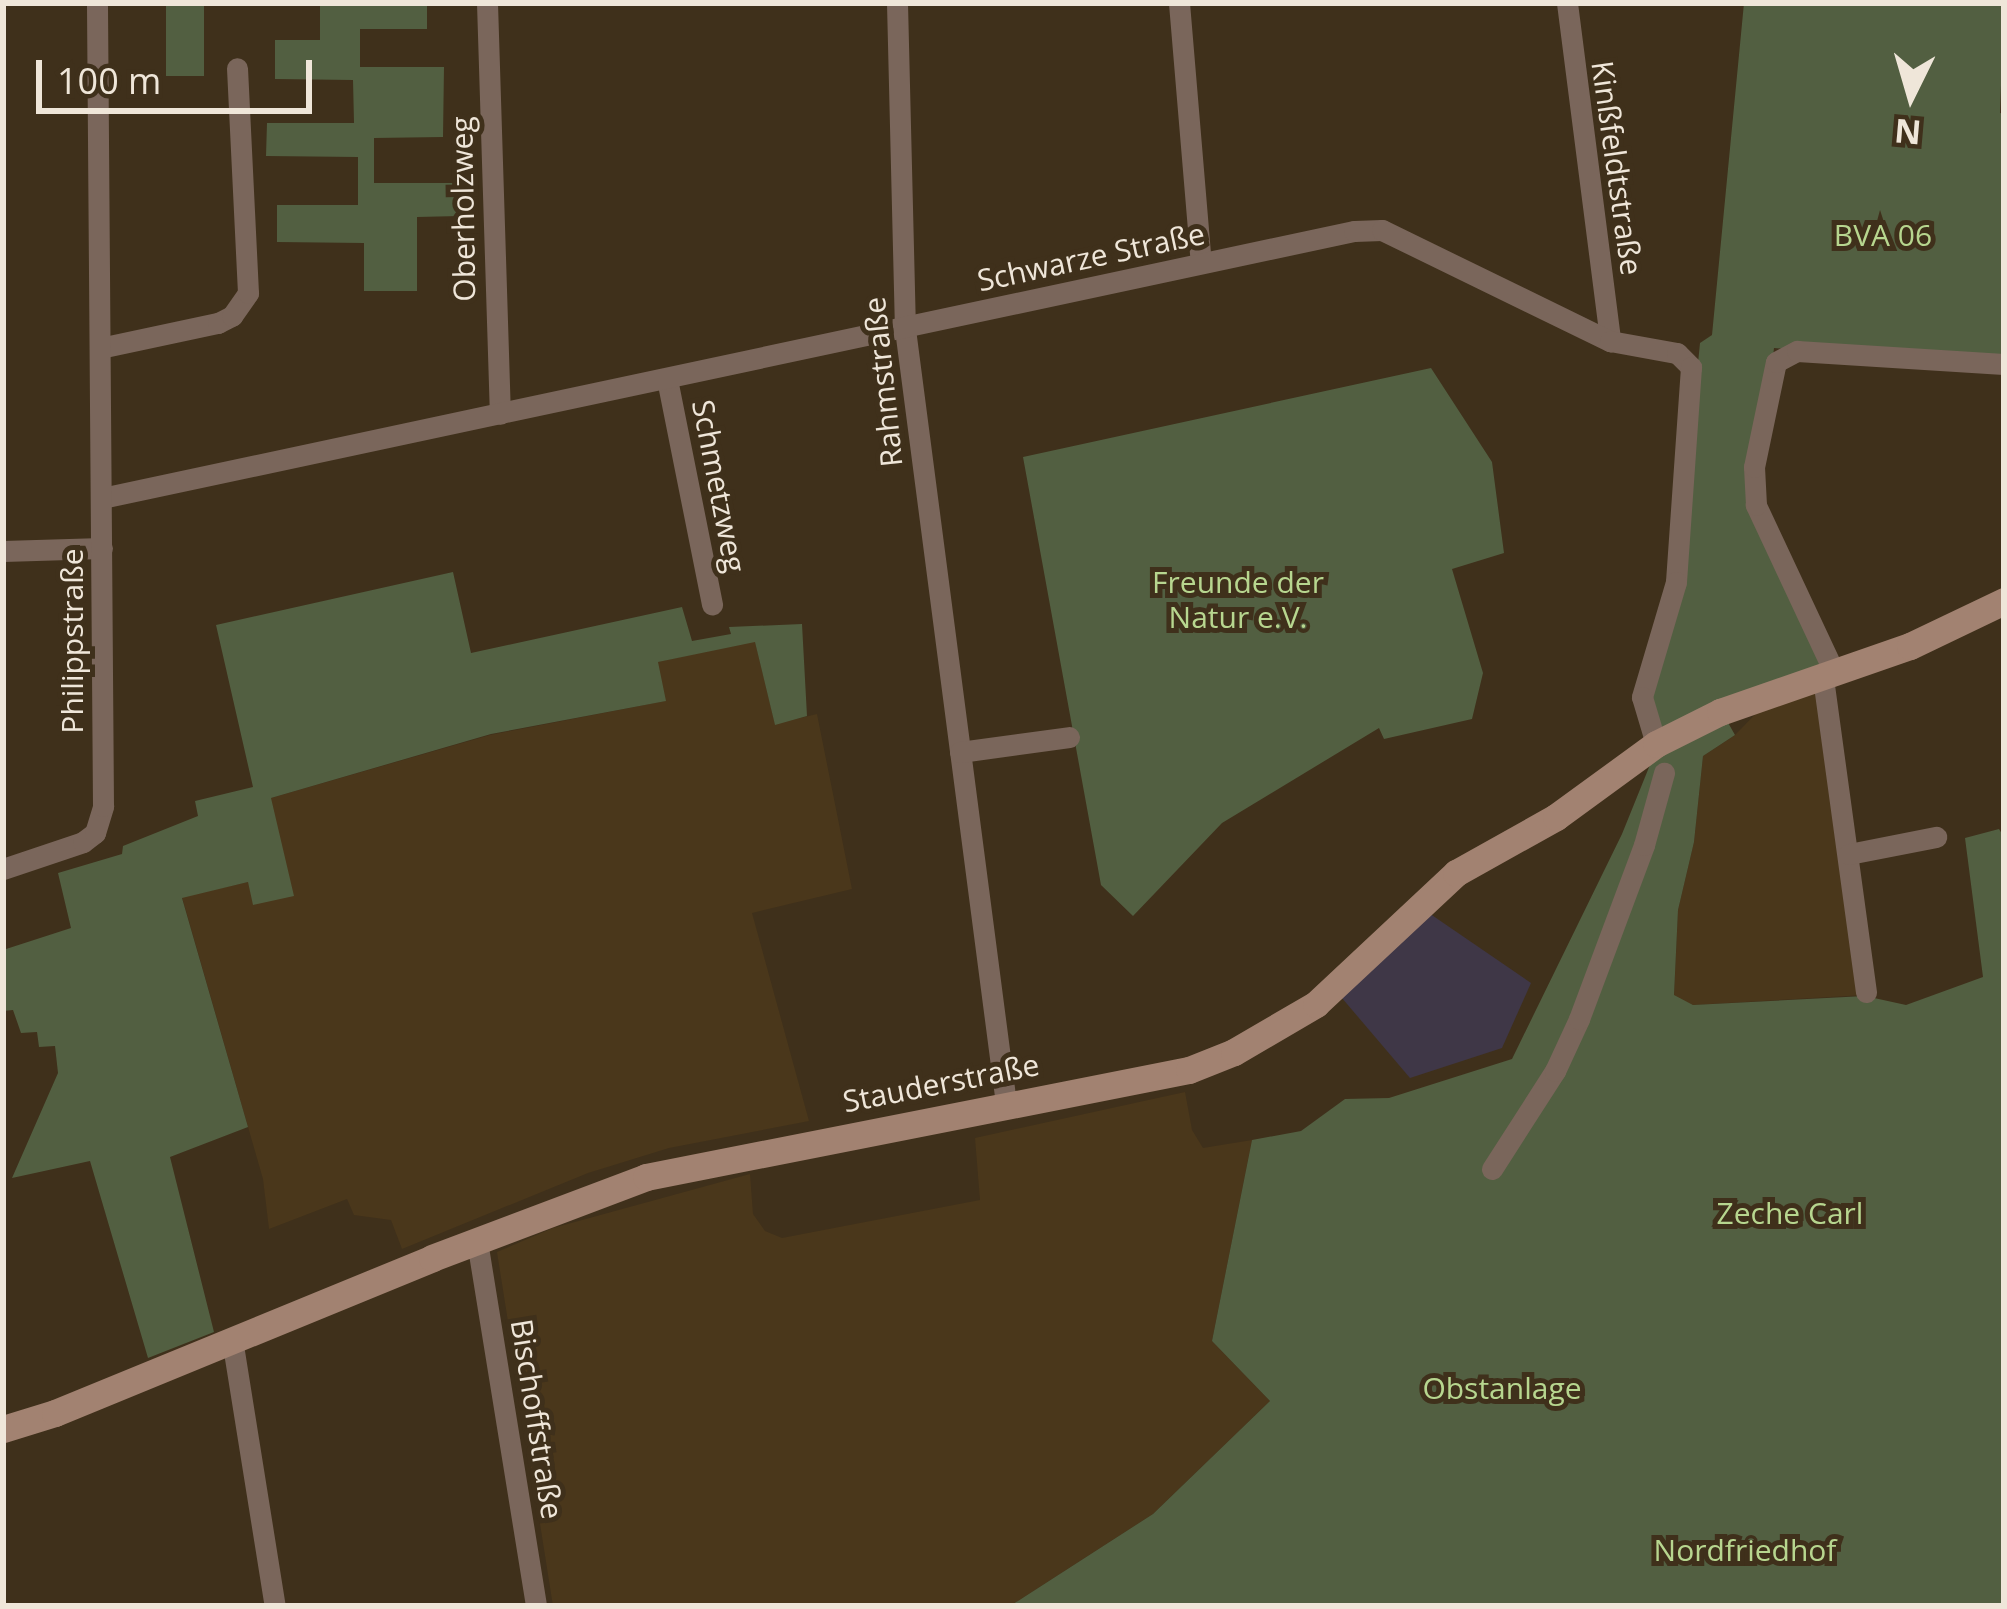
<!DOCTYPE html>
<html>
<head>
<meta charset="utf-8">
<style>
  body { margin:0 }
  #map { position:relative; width:2007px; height:1609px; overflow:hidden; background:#3f301b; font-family:"Open Sans",sans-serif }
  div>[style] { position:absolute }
  .commercial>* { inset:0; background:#3f3747 }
  .built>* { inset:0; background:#4a371b }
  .green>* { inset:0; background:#525f41; transform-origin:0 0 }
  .minor>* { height:21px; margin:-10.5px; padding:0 10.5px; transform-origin:10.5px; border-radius:10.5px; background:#7a665b }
  .secondary>* { height:27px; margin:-13.5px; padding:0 13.5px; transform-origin:13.5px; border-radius:13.5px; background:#a28271 }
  span { translate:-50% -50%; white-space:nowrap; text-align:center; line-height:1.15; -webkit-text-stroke:10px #3f301b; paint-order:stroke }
  .street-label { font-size:30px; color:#efe6d9 }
  .park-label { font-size:30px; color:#b7d68f }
  .frame { position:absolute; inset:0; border:6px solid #efe6d9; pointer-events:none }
  .north { position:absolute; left:1851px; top:36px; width:120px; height:120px; -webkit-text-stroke:9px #3f301b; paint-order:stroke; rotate:185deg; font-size:33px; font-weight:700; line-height:48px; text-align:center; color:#efe6d9 }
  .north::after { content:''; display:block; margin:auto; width:42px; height:54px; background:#efe6d9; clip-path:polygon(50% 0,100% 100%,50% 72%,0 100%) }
  .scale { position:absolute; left:36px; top:60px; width:276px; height:54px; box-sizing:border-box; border:6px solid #efe6d9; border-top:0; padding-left:15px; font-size:36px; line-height:42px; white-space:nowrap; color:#efe6d9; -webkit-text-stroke:9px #3f301b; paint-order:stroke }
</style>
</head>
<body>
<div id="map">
  <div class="commercial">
    <i style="clip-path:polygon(1423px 909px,1531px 983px,1502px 1048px,1410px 1078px,1336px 991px)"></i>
  </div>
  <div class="built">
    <i style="clip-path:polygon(755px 641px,775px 724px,817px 714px,852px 889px,752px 913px,809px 1121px,669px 1148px,588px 1173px,402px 1249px,391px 1220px,354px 1215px,347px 1199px,269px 1229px,263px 1179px,182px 897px,248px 882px,271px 798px,490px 735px,665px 701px,657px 662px)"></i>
    <i style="clip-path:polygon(1821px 679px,1865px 995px,1693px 1005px,1674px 996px,1678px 910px,1694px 842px,1703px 756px,1735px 735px,1776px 693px)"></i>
    <i style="clip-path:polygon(1185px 1092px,1192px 1130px,1203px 1148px,1252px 1140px,1212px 1341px,1270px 1401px,1153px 1514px,1010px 1606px,553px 1606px,497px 1252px,553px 1228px,750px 1174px,753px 1214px,765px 1231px,782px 1238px,980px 1200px,975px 1138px)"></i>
  </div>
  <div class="green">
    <i style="left:166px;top:3px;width:38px;height:73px"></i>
    <i style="clip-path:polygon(320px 3px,427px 3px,427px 29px,360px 29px,360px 67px,444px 67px,443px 137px,374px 138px,374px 183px,461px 183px,460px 216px,417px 217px,417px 291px,364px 291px,364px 243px,277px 242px,277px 205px,358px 205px,358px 157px,266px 156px,267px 123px,354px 123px,353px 80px,275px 79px,275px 40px,320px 40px)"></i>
    <i style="clip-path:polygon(1744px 3px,2004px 3px,2000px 113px,2004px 114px,2004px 363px,1774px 348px,1756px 499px,1833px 674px,1658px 743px,1647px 714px,1674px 604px,1700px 343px,1712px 335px)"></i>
    <i style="clip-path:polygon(1431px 368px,1492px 462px,1504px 553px,1452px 569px,1483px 673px,1472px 719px,1384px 739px,1379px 728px,1222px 823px,1133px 916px,1101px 885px,1023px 457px)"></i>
    <i style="clip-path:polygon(453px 572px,471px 653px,682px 607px,692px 641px,731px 634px,729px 627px,802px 624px,807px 716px,775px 725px,755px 642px,658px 662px,666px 701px,491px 734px,271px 798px,294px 896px,253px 905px,248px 882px,182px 898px,248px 1127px,170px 1157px,214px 1332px,148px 1358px,90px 1161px,12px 1178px,58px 1073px,55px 1046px,39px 1047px,37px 1032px,21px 1033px,13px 1010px,3px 1011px,3px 950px,71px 928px,58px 873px,122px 854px,123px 846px,198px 816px,195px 801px,253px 787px,216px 625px)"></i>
    <i style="clip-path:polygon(1722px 712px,1735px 735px,1703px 756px,1694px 842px,1678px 910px,1674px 995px,1693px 1005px,1865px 996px,1906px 1005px,1983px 977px,1965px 838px,1999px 829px,2004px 837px,2004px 1606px,1010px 1606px,1153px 1514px,1270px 1401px,1212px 1341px,1252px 1140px,1301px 1131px,1345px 1099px,1389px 1098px,1512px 1059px,1622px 834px,1658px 745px)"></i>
  </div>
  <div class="minor">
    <i style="left:487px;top:3px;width:411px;rotate:88.2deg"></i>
    <i style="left:897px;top:3px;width:326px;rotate:88.6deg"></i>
    <i style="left:905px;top:329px;width:781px;rotate:82.57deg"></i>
    <i style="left:1179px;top:3px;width:261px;rotate:85.2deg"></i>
    <i style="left:1567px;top:3px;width:341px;rotate:82.7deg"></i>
    <i style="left:100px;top:348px;width:121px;rotate:-12deg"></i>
    <i style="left:218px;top:323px;width:16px;rotate:-27deg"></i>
    <i style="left:232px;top:316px;width:28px;rotate:-55deg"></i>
    <i style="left:248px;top:293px;width:225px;rotate:-92.8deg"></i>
    <i style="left:667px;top:379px;width:230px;rotate:78.7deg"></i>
    <i style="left:102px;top:498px;width:1280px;rotate:-12.04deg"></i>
    <i style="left:1354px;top:231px;width:28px;rotate:-2deg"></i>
    <i style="left:1382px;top:230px;width:254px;rotate:26deg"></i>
    <i style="left:1610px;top:341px;width:68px;rotate:10.2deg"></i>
    <i style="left:1677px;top:353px;width:20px;rotate:45deg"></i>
    <i style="left:1691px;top:367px;width:216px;rotate:94deg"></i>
    <i style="left:1676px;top:582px;width:120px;rotate:106.5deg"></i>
    <i style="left:1642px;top:697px;width:49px;rotate:73.4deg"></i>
    <i style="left:3px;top:551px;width:99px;rotate:-1.7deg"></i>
    <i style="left:1835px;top:674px;width:187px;rotate:-115.1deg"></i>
    <i style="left:1756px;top:505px;width:38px;rotate:-93deg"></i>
    <i style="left:1754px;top:467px;width:107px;rotate:-78.2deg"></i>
    <i style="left:1776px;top:362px;width:24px;rotate:-28deg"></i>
    <i style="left:1797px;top:351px;width:207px;rotate:3.6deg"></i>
    <i style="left:1823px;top:678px;width:317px;rotate:82.2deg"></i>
    <i style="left:960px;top:752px;width:110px;rotate:-7.8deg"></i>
    <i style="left:1849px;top:854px;width:89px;rotate:-11.1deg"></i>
    <i style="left:3px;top:869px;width:84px;rotate:-18.6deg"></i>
    <i style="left:83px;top:842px;width:15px;rotate:-37deg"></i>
    <i style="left:95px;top:833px;width:28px;rotate:-73deg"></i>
    <i style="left:103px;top:806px;width:803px;rotate:-90.43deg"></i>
    <i style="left:1492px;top:1169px;width:117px;rotate:-57.3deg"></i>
    <i style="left:1555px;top:1071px;width:57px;rotate:-65.2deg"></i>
    <i style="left:1579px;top:1019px;width:186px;rotate:-69.5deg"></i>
    <i style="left:1644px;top:845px;width:75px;rotate:-74.5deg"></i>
    <i style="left:477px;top:1241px;width:370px;rotate:80.8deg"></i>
    <i style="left:232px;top:1339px;width:270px;rotate:80.9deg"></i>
  </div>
  <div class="secondary">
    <i style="left:3px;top:1429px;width:54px;rotate:-17.1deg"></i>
    <i style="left:55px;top:1413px;width:408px;rotate:-22.3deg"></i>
    <i style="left:432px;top:1258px;width:229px;rotate:-20.7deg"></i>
    <i style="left:646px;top:1177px;width:553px;rotate:-11.15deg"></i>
    <i style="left:1189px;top:1070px;width:48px;rotate:-21.8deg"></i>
    <i style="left:1234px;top:1052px;width:95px;rotate:-30.3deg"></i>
    <i style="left:1316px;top:1004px;width:192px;rotate:-43.1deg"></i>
    <i style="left:1456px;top:873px;width:115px;rotate:-29.2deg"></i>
    <i style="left:1556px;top:817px;width:124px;rotate:-36.1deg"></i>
    <i style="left:1656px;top:744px;width:72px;rotate:-26.6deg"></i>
    <i style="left:1720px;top:712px;width:201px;rotate:-19.2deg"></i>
    <i style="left:1910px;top:646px;width:104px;rotate:-25.6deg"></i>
  </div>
  <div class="street-label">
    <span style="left:1617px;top:168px;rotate:82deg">Kinßfeldtstraße</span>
    <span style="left:463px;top:209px;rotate:-91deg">Oberholzweg</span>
    <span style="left:1091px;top:257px;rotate:-12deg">Schwarze Straße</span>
    <span style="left:883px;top:382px;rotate:-96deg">Rahmstraße</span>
    <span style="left:719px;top:486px;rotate:79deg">Schmetzweg</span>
    <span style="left:72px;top:641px;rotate:-90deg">Philippstraße</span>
    <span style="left:941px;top:1083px;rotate:-11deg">Stauderstraße</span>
    <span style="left:537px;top:1419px;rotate:81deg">Bischoffstraße</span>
  </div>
  <div class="park-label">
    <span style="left:1883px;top:235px">BVA 06</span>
    <span style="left:1238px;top:599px">Freunde der<br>Natur e.V.</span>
    <span style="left:1790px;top:1213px">Zeche Carl</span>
    <span style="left:1502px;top:1388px">Obstanlage</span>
    <span style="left:1745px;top:1550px">Nordfriedhof</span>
  </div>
  <div class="frame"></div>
  <div class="north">N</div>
  <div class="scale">100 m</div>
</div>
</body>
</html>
